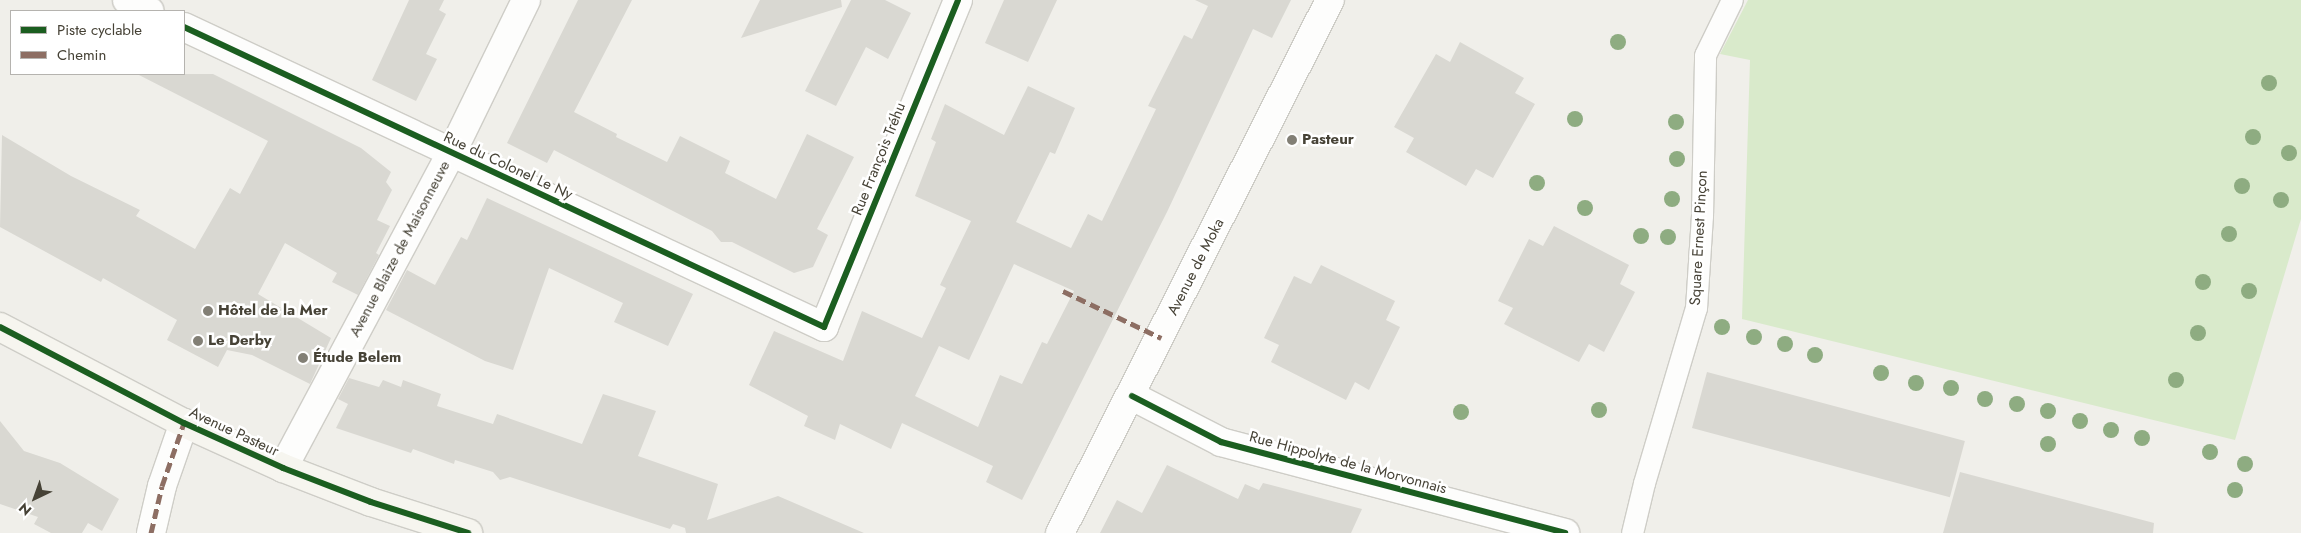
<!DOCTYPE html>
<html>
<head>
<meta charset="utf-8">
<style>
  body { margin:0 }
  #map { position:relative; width:2301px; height:533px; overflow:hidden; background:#f0efea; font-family:Jost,sans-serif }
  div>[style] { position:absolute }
  .green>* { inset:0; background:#d9eacb }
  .building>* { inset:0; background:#d9d8d2; transform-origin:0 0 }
  .roads { filter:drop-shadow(1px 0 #cecdc7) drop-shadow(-1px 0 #cecdc7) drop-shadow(0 1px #cecdc7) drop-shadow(0 -1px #cecdc7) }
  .service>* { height:21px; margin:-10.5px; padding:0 10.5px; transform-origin:10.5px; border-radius:10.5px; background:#fdfdfc }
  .minor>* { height:28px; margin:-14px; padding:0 14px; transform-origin:14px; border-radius:14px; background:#fdfdfc }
  .secondary>* { height:28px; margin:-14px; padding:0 14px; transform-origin:14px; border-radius:14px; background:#f6f5ef }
  .quiet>* { height:5px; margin-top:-2.5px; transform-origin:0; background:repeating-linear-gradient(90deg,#8d6e63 0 10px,transparent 0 15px) }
  .cycleway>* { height:6px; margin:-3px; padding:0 3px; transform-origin:3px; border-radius:3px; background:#1b5e20 }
  .trees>* { width:16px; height:16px; margin:-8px; border-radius:50%; background:#8eac81 }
  .dots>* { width:14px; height:14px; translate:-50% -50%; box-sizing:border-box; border:2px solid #fff; border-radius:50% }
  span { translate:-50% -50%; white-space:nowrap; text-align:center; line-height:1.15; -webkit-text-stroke:5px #fff; paint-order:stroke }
  .poi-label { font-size:15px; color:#464236; font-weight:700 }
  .left { translate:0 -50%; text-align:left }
  .street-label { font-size:15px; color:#464236 }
  .legend { position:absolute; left:10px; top:10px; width:175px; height:65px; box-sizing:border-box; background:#fff; border:1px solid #b5b3af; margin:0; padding:6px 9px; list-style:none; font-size:15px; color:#464236 }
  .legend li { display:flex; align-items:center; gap:10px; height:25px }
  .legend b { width:25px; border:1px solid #b5b3af }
  .north { position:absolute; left:10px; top:473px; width:50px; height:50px; -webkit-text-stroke:4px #fff; paint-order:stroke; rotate:222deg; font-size:14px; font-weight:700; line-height:20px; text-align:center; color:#464236 }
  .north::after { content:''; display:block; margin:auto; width:18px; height:22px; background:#464236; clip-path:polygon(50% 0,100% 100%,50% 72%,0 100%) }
</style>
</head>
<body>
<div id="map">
  <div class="green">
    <i style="clip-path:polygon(1748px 0,2301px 0,2301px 219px,2235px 440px,1742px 319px,1750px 60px,1720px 54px)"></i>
  </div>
  <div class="building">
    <i style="clip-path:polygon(409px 0,444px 0,439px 10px,446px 14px,426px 54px,437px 59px,416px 101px,372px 80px)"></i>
    <i style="clip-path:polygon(578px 0,632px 0,574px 112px,617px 134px,616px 137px,667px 162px,680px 136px,730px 161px,725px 173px,776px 199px,807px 134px,854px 157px,817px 229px,828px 235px,813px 267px,794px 273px,732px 242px,721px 242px,712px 231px,554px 150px,547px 163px,507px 143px)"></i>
    <i style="clip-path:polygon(760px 0,841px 0,842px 7px,741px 38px)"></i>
    <i style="clip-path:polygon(851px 0,885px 0,911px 13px,888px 59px,866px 47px,836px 106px,805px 91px)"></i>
    <i style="clip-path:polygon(1004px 0,1057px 0,1028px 62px,985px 43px)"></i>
    <i style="clip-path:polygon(evenodd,1195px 0,1291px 0,1272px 38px,1253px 29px,1167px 212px,1022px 500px,986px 482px,993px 466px,902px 423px,891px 449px,840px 424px,835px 440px,804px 426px,808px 416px,749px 385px,774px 331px,843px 361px,862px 311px,922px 338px,946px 288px,940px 285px,971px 221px,915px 196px,936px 142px,931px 139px,945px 104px,1004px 135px,1028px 86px,1075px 108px,1055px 154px,1050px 152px,1016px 222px,1071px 248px,1088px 214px,1102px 221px,1156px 109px,1148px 106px,1184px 35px,1192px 39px,1208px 6px,1195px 0,1014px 264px,1074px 291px,1047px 344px,1042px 342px,1022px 384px,1000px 375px,978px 427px,915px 396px,939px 346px,969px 360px,1014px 264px)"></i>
    <i style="clip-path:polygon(1460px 42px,1524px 78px,1515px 93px,1535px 104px,1493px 178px,1476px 169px,1466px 186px,1406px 152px,1414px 138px,1394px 127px,1436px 54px,1450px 62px)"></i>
    <i style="clip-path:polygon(137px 74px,213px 74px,361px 148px,391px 172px,386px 182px,392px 190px,377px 220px,390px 226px,376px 253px,379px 255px,358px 295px,332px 282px,337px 273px,285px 243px,258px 294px,331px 338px,310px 384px,252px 355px,227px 350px,218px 367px,167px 340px,177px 320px,103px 278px,101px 282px,0 227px,2px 135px,71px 176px,140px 210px,136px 216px,195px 249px,230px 188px,240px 194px,268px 141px)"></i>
    <i style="clip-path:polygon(487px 198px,693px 294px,668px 346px,614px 322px,623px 303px,549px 268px,513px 370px,485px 361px,386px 310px,407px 270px,435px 285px,461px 237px,467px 240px)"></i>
    <i style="clip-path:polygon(1554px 226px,1629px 265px,1620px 284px,1635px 292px,1604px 352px,1589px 344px,1579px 362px,1504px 324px,1513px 308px,1498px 301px,1529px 239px,1543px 246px)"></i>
    <i style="clip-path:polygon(1321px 265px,1395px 301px,1386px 320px,1400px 327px,1369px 390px,1355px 382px,1346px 400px,1271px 362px,1279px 345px,1264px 338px,1294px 276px,1311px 284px)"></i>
    <i style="left:1707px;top:372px;width:267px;height:58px;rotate:15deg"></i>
    <i style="clip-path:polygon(349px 378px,379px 387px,383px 380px,401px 387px,403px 380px,441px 394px,437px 406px,493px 424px,497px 414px,582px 444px,603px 394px,656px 411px,638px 456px,718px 484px,707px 520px,778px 496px,864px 533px,686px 533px,685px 528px,673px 524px,670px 529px,510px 477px,500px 480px,493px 472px,455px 460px,454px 464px,413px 449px,411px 453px,336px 428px,348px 404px,338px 399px)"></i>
    <i style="clip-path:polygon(0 421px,24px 451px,60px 463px,119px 499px,102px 531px,88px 523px,82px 533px,51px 533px,34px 524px,38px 517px,0 504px)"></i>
    <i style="clip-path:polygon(1167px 465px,1238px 499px,1245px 484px,1259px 490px,1263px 483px,1362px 509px,1351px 533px,1100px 533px,1117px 500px,1142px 513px)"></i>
    <i style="clip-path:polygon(1960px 472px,2154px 523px,2153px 533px,1943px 533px)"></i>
  </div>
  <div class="roads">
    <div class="service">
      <i style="left:1632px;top:533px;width:51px;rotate:-76.5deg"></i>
      <i style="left:1644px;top:483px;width:183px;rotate:-73.5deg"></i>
      <i style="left:1696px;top:308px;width:92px;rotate:-86.3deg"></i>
      <i style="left:1702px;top:216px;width:161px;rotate:-88.9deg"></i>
      <i style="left:1705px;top:55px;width:61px;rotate:-63.9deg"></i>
    </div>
    <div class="minor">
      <i style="left:127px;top:0;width:25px;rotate:26deg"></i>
      <i style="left:184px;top:27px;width:707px;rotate:25.11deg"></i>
      <i style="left:824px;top:327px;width:353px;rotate:-67.7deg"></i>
      <i style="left:1132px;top:396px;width:100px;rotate:27.3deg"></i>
      <i style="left:1221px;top:442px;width:356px;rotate:14.8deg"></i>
      <i style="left:283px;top:468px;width:356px;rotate:-61.9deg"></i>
      <i style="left:451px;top:154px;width:171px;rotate:-64deg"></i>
      <i style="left:151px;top:533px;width:48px;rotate:-76.8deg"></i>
      <i style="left:162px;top:486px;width:67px;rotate:-70.8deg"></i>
      <i style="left:1060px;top:533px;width:597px;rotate:-63.13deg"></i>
    </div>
    <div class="secondary">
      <i style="left:0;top:327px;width:208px;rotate:27.6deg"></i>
      <i style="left:184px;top:423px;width:109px;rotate:24.4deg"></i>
      <i style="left:283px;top:468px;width:94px;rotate:21.1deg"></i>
      <i style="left:371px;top:502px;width:102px;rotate:17.7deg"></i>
    </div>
  </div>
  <div class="quiet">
    <i style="left:1063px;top:291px;width:109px;rotate:25.6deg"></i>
    <i style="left:151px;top:533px;width:48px;rotate:-76.8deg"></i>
    <i style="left:162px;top:486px;width:67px;rotate:-70.8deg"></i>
  </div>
  <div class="cycleway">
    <i style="left:184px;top:27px;width:707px;rotate:25.11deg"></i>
    <i style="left:824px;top:327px;width:353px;rotate:-67.7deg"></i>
    <i style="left:0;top:327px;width:208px;rotate:27.6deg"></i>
    <i style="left:184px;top:423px;width:109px;rotate:24.4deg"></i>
    <i style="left:283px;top:468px;width:94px;rotate:21.1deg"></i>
    <i style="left:371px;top:502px;width:102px;rotate:17.7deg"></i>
    <i style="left:1132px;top:396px;width:100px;rotate:27.3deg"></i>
    <i style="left:1221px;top:442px;width:356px;rotate:14.8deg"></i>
  </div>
  <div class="trees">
    <i style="left:1618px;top:42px"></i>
    <i style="left:2269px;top:83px"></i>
    <i style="left:1575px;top:119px"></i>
    <i style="left:1676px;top:122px"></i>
    <i style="left:2253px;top:137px"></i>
    <i style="left:2289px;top:153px"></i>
    <i style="left:1677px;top:159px"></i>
    <i style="left:1537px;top:183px"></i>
    <i style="left:2242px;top:186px"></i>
    <i style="left:1672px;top:199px"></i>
    <i style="left:2281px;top:200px"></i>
    <i style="left:1585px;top:208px"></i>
    <i style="left:2229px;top:234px"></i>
    <i style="left:1641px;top:236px"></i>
    <i style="left:1668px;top:237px"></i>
    <i style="left:2203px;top:282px"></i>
    <i style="left:2249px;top:291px"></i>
    <i style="left:1722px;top:327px"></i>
    <i style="left:2198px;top:333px"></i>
    <i style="left:1754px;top:337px"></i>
    <i style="left:1785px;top:344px"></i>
    <i style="left:1815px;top:355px"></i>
    <i style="left:1881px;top:373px"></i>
    <i style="left:2176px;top:380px"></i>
    <i style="left:1916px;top:383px"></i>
    <i style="left:1951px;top:388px"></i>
    <i style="left:1985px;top:399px"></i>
    <i style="left:2017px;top:404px"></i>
    <i style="left:1599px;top:410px"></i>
    <i style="left:2048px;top:411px"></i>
    <i style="left:1461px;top:412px"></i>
    <i style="left:2080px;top:421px"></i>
    <i style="left:2111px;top:430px"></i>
    <i style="left:2142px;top:438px"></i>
    <i style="left:2048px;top:444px"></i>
    <i style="left:2210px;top:452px"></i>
    <i style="left:2245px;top:464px"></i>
    <i style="left:2235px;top:490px"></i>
  </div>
  <div class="dots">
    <i style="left:1292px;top:140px;background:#827f75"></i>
    <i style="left:208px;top:311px;background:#827f75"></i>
    <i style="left:198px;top:341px;background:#827f75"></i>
    <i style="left:303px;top:358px;background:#827f75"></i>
  </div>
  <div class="poi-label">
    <span class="left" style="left:1302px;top:140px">Pasteur</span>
    <span class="left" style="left:218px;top:311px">Hôtel de la Mer</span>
    <span class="left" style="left:208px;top:341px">Le Derby</span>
    <span class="left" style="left:313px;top:358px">Étude Belem</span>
  </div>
  <div class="street-label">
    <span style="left:879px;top:159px;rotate:-68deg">Rue François Tréhu</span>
    <span style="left:508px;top:166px;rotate:25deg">Rue du Colonel Le Ny</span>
    <span style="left:1699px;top:238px;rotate:-87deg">Square Ernest Pinçon</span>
    <span style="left:400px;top:249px;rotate:-62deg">Avenue Blaize de Maisonneuve</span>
    <span style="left:1196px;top:267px;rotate:-63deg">Avenue de Moka</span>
    <span style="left:234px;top:432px;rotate:25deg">Avenue Pasteur</span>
    <span style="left:1348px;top:463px;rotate:15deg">Rue Hippolyte de la Morvonnais</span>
  </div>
  <ul class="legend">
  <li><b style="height:6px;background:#1b5e20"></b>Piste cyclable</li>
  <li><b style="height:6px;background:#8d6e63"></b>Chemin</li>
  </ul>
  <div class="north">N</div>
</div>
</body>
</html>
